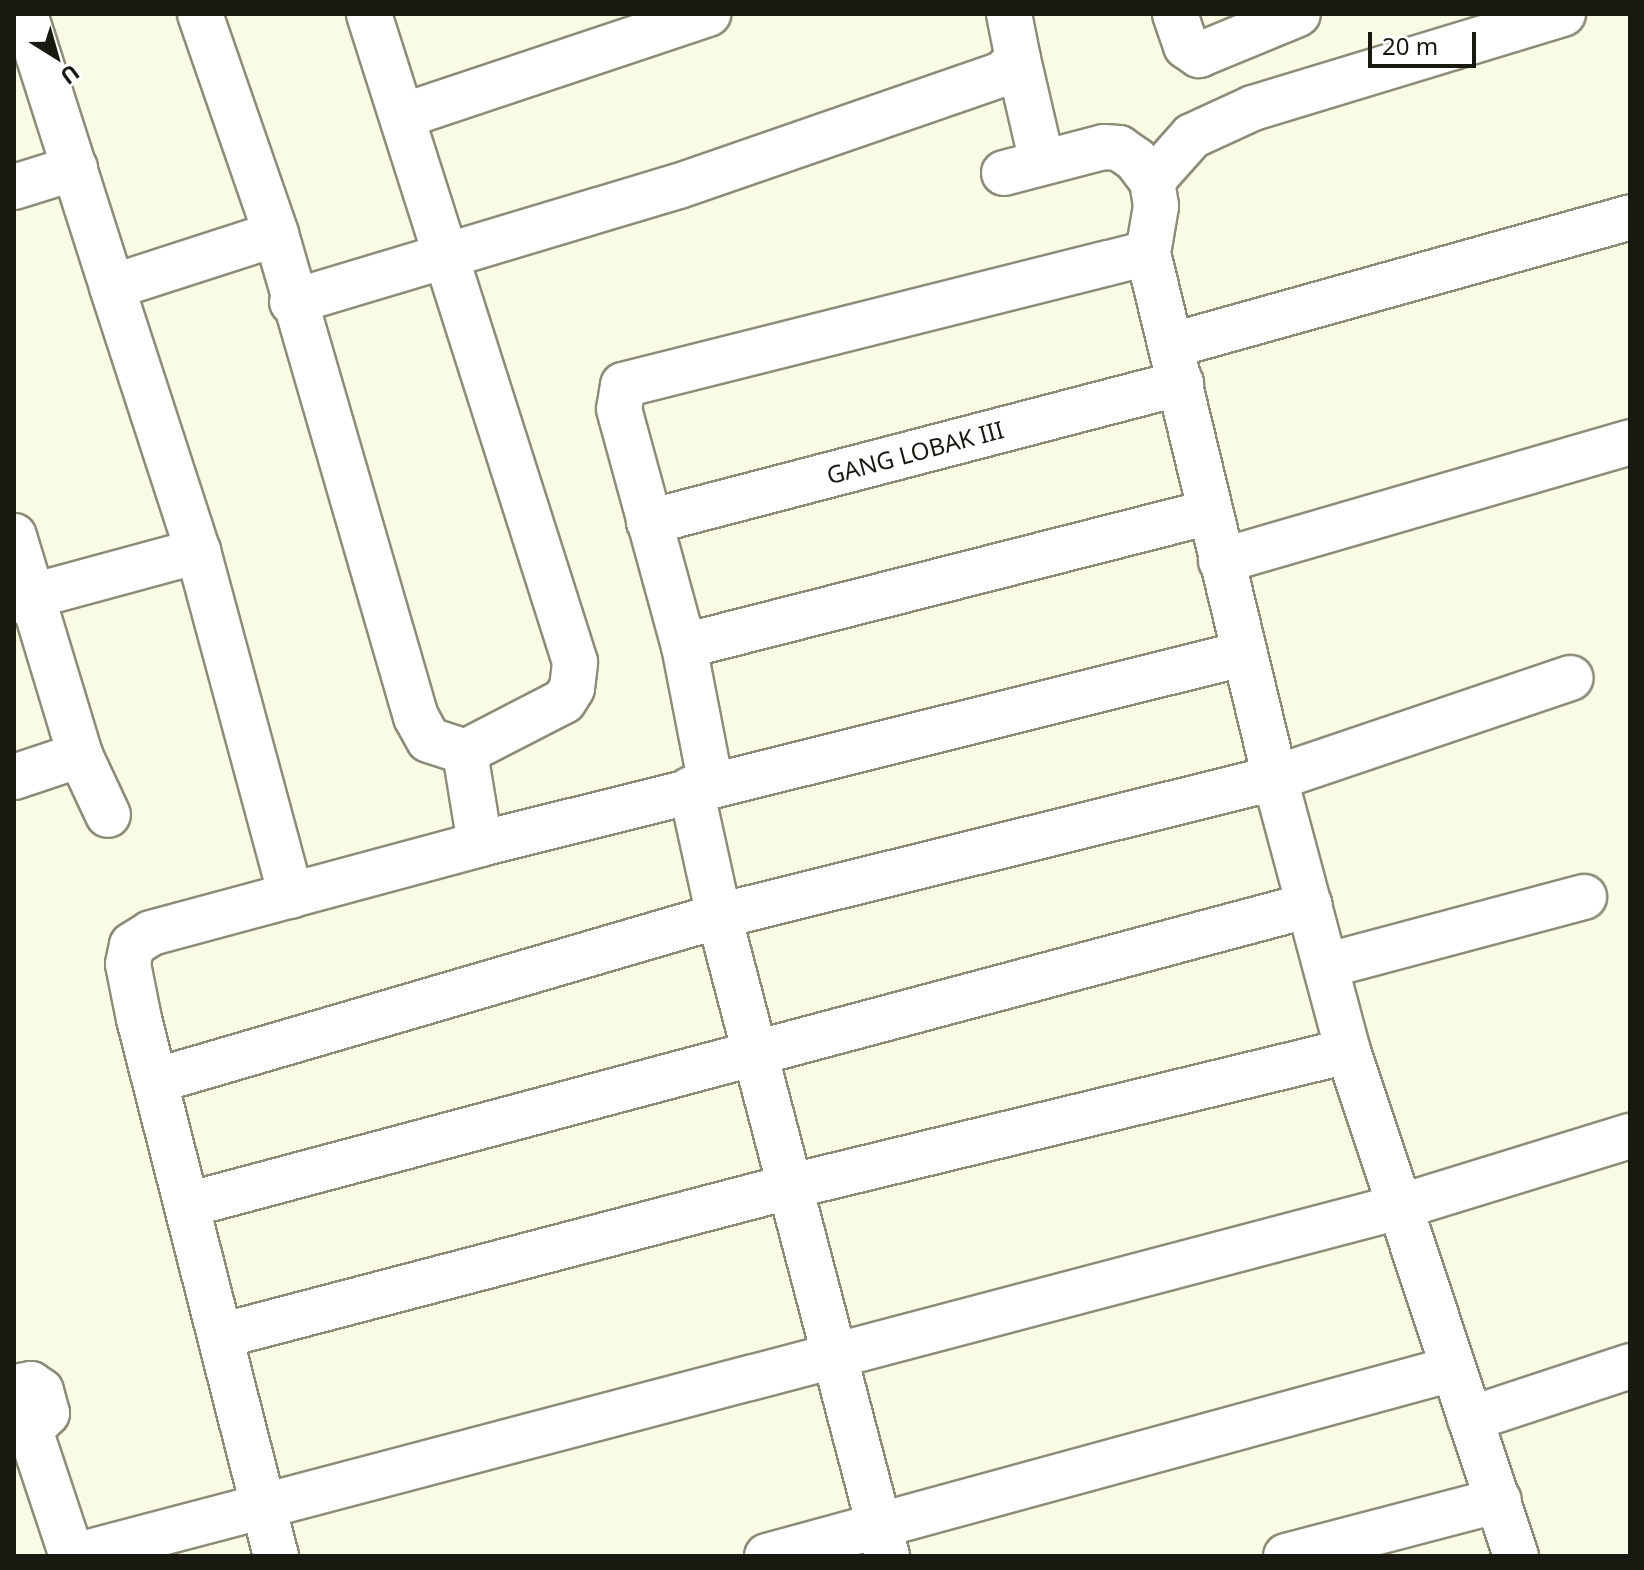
<!DOCTYPE html>
<html>
<head>
<meta charset="utf-8">
<style>
  body { margin:0 }
  #map { position:relative; width:1644px; height:1570px; overflow:hidden; background:#fafbe5; font-family:"Noto Sans",sans-serif }
  div>[style] { position:absolute }
  .roads { filter:drop-shadow(2px 0 #8c8c79) drop-shadow(-2px 0 #8c8c79) drop-shadow(0 2px #8c8c79) drop-shadow(0 -2px #8c8c79) }
  .minor>* { height:44px; margin:-22px; padding:0 22px; transform-origin:22px; border-radius:22px; background:#fff }
  span { translate:-50% -50%; white-space:nowrap; text-align:center; line-height:1.15; -webkit-text-stroke:7px #fff; paint-order:stroke }
  .street-label { font-size:24px; color:#191912 }
  .frame { position:absolute; inset:0; border:16px solid #191912; pointer-events:none }
  .north { position:absolute; left:16px; top:16px; width:80px; height:80px; -webkit-text-stroke:6px #fff; paint-order:stroke; rotate:143deg; font-size:22px; font-weight:700; line-height:32px; text-align:center; color:#191912 }
  .north::after { content:''; display:block; margin:auto; width:28px; height:36px; background:#191912; clip-path:polygon(50% 0,100% 100%,50% 72%,0 100%) }
  .scale { position:absolute; left:1368px; top:32px; width:108px; height:36px; box-sizing:border-box; border:4px solid #191912; border-top:0; padding-left:10px; font-size:24px; line-height:28px; white-space:nowrap; color:#191912; -webkit-text-stroke:6px #fff; paint-order:stroke }
</style>
</head>
<body>
<div id="map">
  <div class="roads">
    <div class="minor">
      <i style="left:25px;top:14px;width:287px;rotate:72.3deg"></i>
      <i style="left:200px;top:14px;width:233px;rotate:70.9deg"></i>
      <i style="left:276px;top:234px;width:503px;rotate:73.84deg"></i>
      <i style="left:416px;top:717px;width:26px;rotate:61deg"></i>
      <i style="left:429px;top:740px;width:38px;rotate:18deg"></i>
      <i style="left:465px;top:752px;width:111px;rotate:-27.3deg"></i>
      <i style="left:564px;top:701px;width:15px;rotate:-58deg"></i>
      <i style="left:572px;top:688px;width:26px;rotate:-83deg"></i>
      <i style="left:575px;top:662px;width:680px;rotate:-107.64deg"></i>
      <i style="left:1175px;top:14px;width:34px;rotate:71deg"></i>
      <i style="left:1186px;top:46px;width:16px;rotate:35deg"></i>
      <i style="left:1199px;top:55px;width:107px;rotate:-22.5deg"></i>
      <i style="left:1018px;top:59px;width:106px;rotate:76.9deg"></i>
      <i style="left:403px;top:116px;width:322px;rotate:-18.5deg"></i>
      <i style="left:1004px;top:173px;width:103px;rotate:-14.6deg"></i>
      <i style="left:1104px;top:147px;width:15px;rotate:4deg"></i>
      <i style="left:1119px;top:148px;width:21px;rotate:35deg"></i>
      <i style="left:1136px;top:160px;width:26px;rotate:53deg"></i>
      <i style="left:14px;top:187px;width:64px;rotate:-17.3deg"></i>
      <i style="left:276px;top:234px;width:172px;rotate:162.1deg"></i>
      <i style="left:112px;top:287px;width:278px;rotate:72deg"></i>
      <i style="left:198px;top:551px;width:357px;rotate:74.9deg"></i>
      <i style="left:1148px;top:253px;width:48px;rotate:-80.3deg"></i>
      <i style="left:1156px;top:206px;width:25px;rotate:-99deg"></i>
      <i style="left:1152px;top:181px;width:60px;rotate:-48.4deg"></i>
      <i style="left:1192px;top:136px;width:67px;rotate:-24.7deg"></i>
      <i style="left:1253px;top:108px;width:324px;rotate:-16.9deg"></i>
      <i style="left:292px;top:302px;width:404px;rotate:-16.7deg"></i>
      <i style="left:679px;top:186px;width:342px;rotate:-19.1deg"></i>
      <i style="left:1002px;top:74px;width:22px;rotate:-43deg"></i>
      <i style="left:1018px;top:59px;width:46px;rotate:-101.3deg"></i>
      <i style="left:1173px;top:345px;width:475px;rotate:-15.6deg"></i>
      <i style="left:649px;top:522px;width:550px;rotate:-14.64deg"></i>
      <i style="left:14px;top:536px;width:229px;rotate:73.2deg"></i>
      <i style="left:80px;top:755px;width:66px;rotate:65deg"></i>
      <i style="left:1221px;top:561px;width:426px;rotate:-16.2deg"></i>
      <i style="left:14px;top:601px;width:191px;rotate:-15.2deg"></i>
      <i style="left:684px;top:646px;width:543px;rotate:-14.29deg"></i>
      <i style="left:14px;top:777px;width:70px;rotate:-18.4deg"></i>
      <i style="left:691px;top:789px;width:130px;rotate:77.6deg"></i>
      <i style="left:719px;top:916px;width:662px;rotate:75.29deg"></i>
      <i style="left:480px;top:844px;width:785px;rotate:-14deg"></i>
      <i style="left:1328px;top:965px;width:265px;rotate:-14.9deg"></i>
      <i style="left:158px;top:1080px;width:584px;rotate:-16.3deg"></i>
      <i style="left:719px;top:916px;width:573px;rotate:-13.94deg"></i>
      <i style="left:1275px;top:778px;width:540px;rotate:-103.6deg"></i>
      <i style="left:1148px;top:253px;width:541px;rotate:165.89deg"></i>
      <i style="left:623px;top:385px;width:24px;rotate:99deg"></i>
      <i style="left:619px;top:409px;width:246px;rotate:74.7deg"></i>
      <i style="left:684px;top:646px;width:142px;rotate:79deg"></i>
      <i style="left:187px;top:1205px;width:1162px;rotate:-14.96deg"></i>
      <i style="left:220px;top:1336px;width:591px;rotate:-14.69deg"></i>
      <i style="left:792px;top:1186px;width:572px;rotate:-13.65deg"></i>
      <i style="left:14px;top:1387px;width:17px;rotate:-10deg"></i>
      <i style="left:31px;top:1384px;width:12px;rotate:35deg"></i>
      <i style="left:41px;top:1391px;width:23px;rotate:75deg"></i>
      <i style="left:47px;top:1413px;width:24px;rotate:135deg"></i>
      <i style="left:30px;top:1430px;width:16px;rotate:-173deg"></i>
      <i style="left:1470px;top:1419px;width:169px;rotate:-18.3deg"></i>
      <i style="left:30px;top:1430px;width:133px;rotate:71.6deg"></i>
      <i style="left:74px;top:1556px;width:1370px;rotate:-14.76deg"></i>
      <i style="left:1399px;top:1207px;width:242px;rotate:-17.1deg"></i>
      <i style="left:276px;top:1556px;width:554px;rotate:-104.31deg"></i>
      <i style="left:139px;top:1019px;width:56px;rotate:-101.3deg"></i>
      <i style="left:128px;top:964px;width:19px;rotate:-78deg"></i>
      <i style="left:132px;top:945px;width:22px;rotate:-32deg"></i>
      <i style="left:151px;top:933px;width:341px;rotate:-15.1deg"></i>
      <i style="left:480px;top:844px;width:93px;rotate:-99.3deg"></i>
      <i style="left:767px;top:1556px;width:710px;rotate:-15.27deg"></i>
      <i style="left:1286px;top:1556px;width:220px;rotate:-14.7deg"></i>
      <i style="left:1516px;top:1556px;width:532px;rotate:-108.4deg"></i>
      <i style="left:1348px;top:1051px;width:283px;rotate:-105deg"></i>
      <i style="left:1275px;top:778px;width:312px;rotate:-18.7deg"></i>
    </div>
  </div>
  <div class="street-label">
    <span style="left:915px;top:452px;rotate:-15deg">GANG LOBAK III</span>
  </div>
  <div class="frame"></div>
  <div class="north">U</div>
  <div class="scale">20 m</div>
</div>
</body>
</html>
